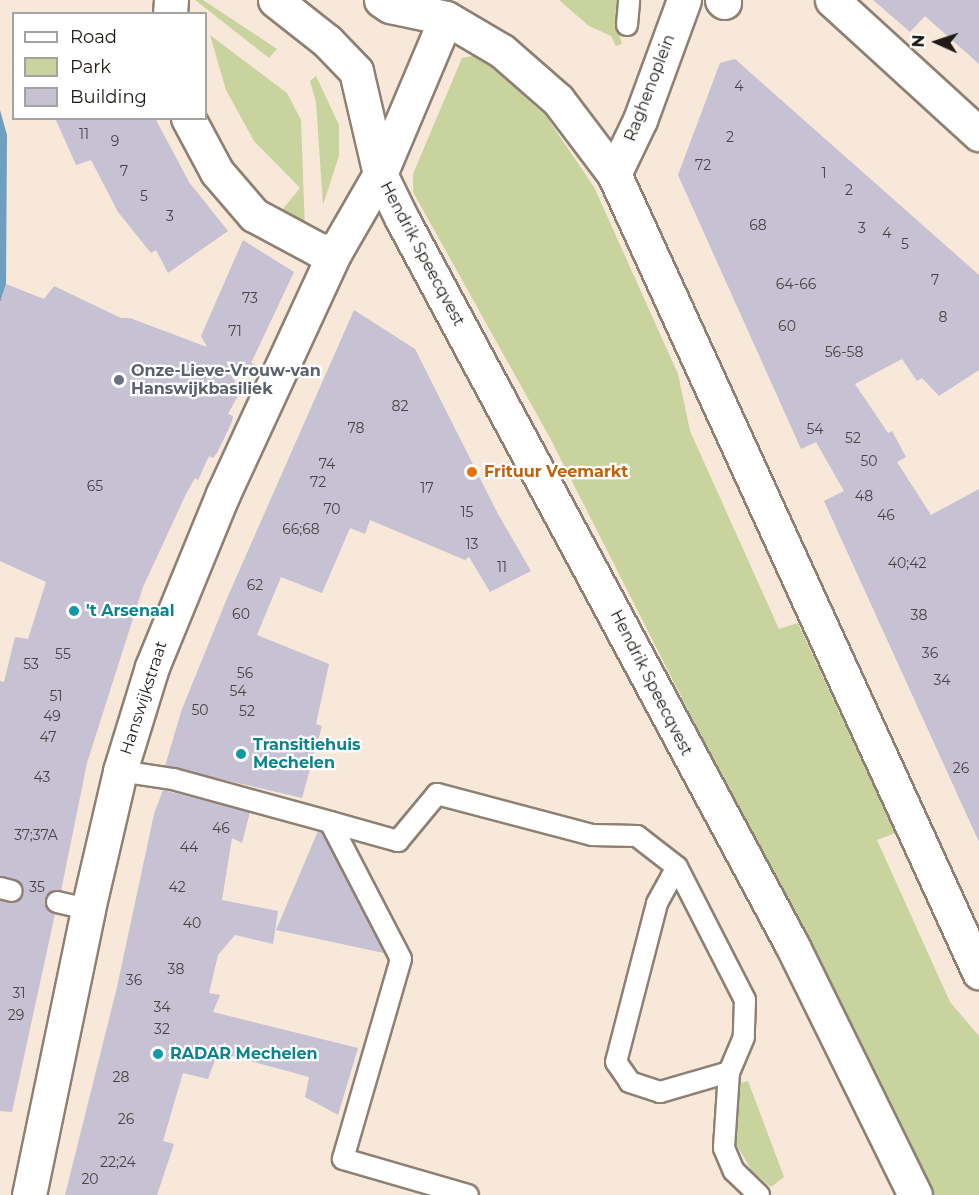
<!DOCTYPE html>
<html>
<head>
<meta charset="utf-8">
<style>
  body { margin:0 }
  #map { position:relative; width:979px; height:1195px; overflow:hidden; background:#f7e8da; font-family:Montserrat,sans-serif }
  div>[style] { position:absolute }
  .green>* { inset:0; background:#c8d39d }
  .water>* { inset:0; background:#6e9fc1 }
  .building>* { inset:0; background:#c6c1d3 }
  .roads { filter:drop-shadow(2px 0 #8e8174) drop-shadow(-2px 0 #8e8174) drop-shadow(0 2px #8e8174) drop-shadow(0 -2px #8e8174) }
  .lane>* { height:20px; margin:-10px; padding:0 10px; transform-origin:10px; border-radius:10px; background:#fff }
  .street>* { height:33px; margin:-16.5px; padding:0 16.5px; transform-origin:16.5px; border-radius:16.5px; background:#fff }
  .secondary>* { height:33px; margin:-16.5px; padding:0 16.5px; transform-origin:16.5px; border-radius:16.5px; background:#fff }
  .primary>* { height:33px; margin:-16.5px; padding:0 16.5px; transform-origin:16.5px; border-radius:16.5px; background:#fff }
  .dots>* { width:16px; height:16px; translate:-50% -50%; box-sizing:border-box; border:3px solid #fff; border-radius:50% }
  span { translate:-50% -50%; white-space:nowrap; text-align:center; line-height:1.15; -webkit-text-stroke:4.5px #fff; paint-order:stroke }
  .number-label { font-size:14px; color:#494444 }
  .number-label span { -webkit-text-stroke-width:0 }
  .street-label { font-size:16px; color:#1f1a15 }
  .worship-label { font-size:16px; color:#5b616d; font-weight:700 }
  .left { translate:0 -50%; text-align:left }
  .food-label { font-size:16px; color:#c56008; font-weight:700 }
  .culture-label { font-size:16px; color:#0d838f; font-weight:700 }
  .legend { position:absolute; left:12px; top:12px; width:195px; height:108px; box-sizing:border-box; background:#fff; border:2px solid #a5a3a1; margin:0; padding:8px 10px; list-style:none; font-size:18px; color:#1f1a15 }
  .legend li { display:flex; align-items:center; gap:12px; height:30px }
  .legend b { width:30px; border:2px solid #a5a3a1 }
  .north { position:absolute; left:907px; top:12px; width:60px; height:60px; -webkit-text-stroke:4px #fff; paint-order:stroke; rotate:273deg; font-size:16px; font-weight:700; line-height:24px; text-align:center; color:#1f1a15 }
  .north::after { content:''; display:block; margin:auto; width:21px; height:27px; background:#1f1a15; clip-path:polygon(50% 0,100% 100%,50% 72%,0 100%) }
</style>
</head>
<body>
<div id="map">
  <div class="green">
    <i style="clip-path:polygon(195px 0,203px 0,277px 49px,269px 58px)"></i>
    <i style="clip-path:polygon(559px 0,620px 0,617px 28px,622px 44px,616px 46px,611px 36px,589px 26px)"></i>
    <i style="clip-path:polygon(210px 35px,287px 93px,301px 120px,305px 230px,279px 214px,300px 188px,254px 141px,226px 90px)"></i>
    <i style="clip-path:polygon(478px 55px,546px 116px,594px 187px,678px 374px,690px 431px,779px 629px,798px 623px,895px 833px,877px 840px,950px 1002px,979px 1036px,979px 1195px,934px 1195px,550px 438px,413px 192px,413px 174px,462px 58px)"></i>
    <i style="clip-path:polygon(316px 76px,339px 125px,339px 156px,323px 205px,316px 102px,310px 81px)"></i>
    <i style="clip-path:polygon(748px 1081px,784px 1177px,771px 1187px,752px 1171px,735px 1142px,738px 1093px,740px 1083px)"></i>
  </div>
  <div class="water">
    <i style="clip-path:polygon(0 110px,7px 135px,6px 284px,0 303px)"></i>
  </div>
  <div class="building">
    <i style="clip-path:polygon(873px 0,979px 0,979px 64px,925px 16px,910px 32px)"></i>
    <i style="clip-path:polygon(735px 59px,979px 275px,979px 370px,939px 396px,922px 378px,917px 381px,902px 359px,855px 384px,888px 433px,892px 431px,906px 457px,897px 462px,931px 515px,979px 489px,979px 842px,824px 501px,844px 491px,816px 442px,801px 449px,678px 175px,720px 63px)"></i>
    <i style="clip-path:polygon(55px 118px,155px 118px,189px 182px,228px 231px,168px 273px,156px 250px,151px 253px,118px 212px,91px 160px,76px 165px)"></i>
    <i style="clip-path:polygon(243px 240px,294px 272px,251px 363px,259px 366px,230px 374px,241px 390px,228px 414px,233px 416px,232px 422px,217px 453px,213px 458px,209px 456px,198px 480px,195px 478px,186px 494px,143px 587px,87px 763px,61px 891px,53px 891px,45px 899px,48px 910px,55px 914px,12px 1112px,0 1111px,0 900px,16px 902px,24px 893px,20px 882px,0 876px,0 681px,4px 682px,15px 637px,28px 639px,46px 582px,0 561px,0 303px,6px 284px,44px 299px,54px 286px,121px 318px,130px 318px,207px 347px,201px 336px)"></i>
    <i style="clip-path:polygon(354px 310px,415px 349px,498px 514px,531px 571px,490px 592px,469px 557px,465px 560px,370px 520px,365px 534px,350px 528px,322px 593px,281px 577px,257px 635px,329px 664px,316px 724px,322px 726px,302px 798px,165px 766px,182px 709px,228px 596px)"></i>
    <i style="clip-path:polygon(163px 790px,250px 812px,242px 843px,232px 838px,222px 900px,278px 911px,273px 944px,235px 935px,218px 955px,209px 993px,220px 995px,213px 1012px,358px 1048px,338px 1115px,305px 1097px,309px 1077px,218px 1052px,208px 1079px,183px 1073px,163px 1141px,174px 1144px,157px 1195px,65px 1195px,117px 987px,154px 814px)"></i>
    <i style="clip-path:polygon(318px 831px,322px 832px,384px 953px,276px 930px)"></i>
  </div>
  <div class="roads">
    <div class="lane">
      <i style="left:627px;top:25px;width:25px;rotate:-85deg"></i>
      <i style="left:120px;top:771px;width:54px;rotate:8.6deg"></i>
      <i style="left:173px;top:779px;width:163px;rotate:15.3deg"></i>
      <i style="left:330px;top:822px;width:154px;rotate:62.6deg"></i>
      <i style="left:401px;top:959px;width:208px;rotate:106.2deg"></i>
      <i style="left:343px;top:1159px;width:130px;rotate:16.1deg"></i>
      <i style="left:330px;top:822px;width:71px;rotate:15.6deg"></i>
      <i style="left:398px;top:841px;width:61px;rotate:-50.3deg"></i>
      <i style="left:437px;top:794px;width:160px;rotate:14.8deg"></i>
      <i style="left:592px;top:835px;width:45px;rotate:1.3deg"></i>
      <i style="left:637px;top:836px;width:51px;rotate:37.8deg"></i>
      <i style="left:677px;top:867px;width:149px;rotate:62.9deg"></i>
      <i style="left:745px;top:1000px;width:37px;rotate:92deg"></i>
      <i style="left:744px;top:1037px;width:38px;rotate:113deg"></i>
      <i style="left:729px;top:1072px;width:72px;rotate:163.8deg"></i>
      <i style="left:660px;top:1092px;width:32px;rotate:-162deg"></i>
      <i style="left:630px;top:1082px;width:24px;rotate:-125deg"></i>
      <i style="left:616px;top:1062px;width:164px;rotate:-75.5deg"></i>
      <i style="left:657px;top:903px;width:41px;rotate:-60.9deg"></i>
      <i style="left:0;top:888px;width:12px;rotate:14deg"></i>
      <i style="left:57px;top:902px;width:32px;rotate:13deg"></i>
      <i style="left:729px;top:1072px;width:76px;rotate:93.8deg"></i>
      <i style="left:724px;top:1148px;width:25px;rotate:67deg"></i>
      <i style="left:734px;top:1171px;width:35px;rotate:44deg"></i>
    </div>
    <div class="street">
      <i style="left:722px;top:0;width:3px;rotate:45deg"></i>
      <i style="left:832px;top:0;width:199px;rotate:42.4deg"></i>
      <i style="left:170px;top:14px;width:14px;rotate:-86deg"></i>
      <i style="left:188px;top:118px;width:61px;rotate:61.8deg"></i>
      <i style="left:217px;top:172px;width:57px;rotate:49.3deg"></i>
      <i style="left:254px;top:215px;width:74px;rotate:28.3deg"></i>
      <i style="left:319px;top:250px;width:16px;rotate:7deg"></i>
      <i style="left:614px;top:174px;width:60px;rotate:-64.3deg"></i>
      <i style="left:640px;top:120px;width:128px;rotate:-69.9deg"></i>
      <i style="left:29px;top:1195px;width:292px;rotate:-78.3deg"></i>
      <i style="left:88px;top:909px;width:142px;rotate:-76.9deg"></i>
      <i style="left:120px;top:771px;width:109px;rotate:-72.9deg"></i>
      <i style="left:152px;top:667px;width:187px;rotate:-67.7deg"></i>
      <i style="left:223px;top:494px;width:267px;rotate:-65.2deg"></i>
      <i style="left:335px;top:252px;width:90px;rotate:-60deg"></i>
    </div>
    <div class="secondary">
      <i style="left:275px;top:0;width:66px;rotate:38.3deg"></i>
      <i style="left:327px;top:41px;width:42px;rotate:46deg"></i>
      <i style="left:356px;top:71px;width:106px;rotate:76.9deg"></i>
      <i style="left:380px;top:174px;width:50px;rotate:63.9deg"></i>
      <i style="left:402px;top:219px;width:826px;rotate:61.76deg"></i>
      <i style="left:793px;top:947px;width:276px;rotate:63.8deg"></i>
      <i style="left:380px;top:174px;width:169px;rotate:-67.1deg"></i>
    </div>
    <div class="primary">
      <i style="left:381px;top:0;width:11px;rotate:34deg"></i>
      <i style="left:390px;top:6px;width:57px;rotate:12.1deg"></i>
      <i style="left:446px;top:18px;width:65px;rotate:30.5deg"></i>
      <i style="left:502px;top:51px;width:74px;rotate:41.2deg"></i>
      <i style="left:558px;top:100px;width:93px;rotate:52.9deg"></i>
      <i style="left:614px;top:174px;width:878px;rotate:65.42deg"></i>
    </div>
  </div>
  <div class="dots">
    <i style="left:119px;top:380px;background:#6b7280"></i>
    <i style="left:472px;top:472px;background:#e8710a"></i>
    <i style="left:74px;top:611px;background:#0f9aa8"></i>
    <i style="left:241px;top:754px;background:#0f9aa8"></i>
    <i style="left:158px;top:1054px;background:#0f9aa8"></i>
  </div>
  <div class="number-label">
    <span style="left:739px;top:86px">4</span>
    <span style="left:84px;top:134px">11</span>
    <span style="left:730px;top:137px">2</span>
    <span style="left:115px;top:141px">9</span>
    <span style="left:703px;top:165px">72</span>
    <span style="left:124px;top:171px">7</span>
    <span style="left:824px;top:173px">1</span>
    <span style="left:849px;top:190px">2</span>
    <span style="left:144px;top:196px">5</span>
    <span style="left:170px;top:216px">3</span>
    <span style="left:758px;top:225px">68</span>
    <span style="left:862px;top:228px">3</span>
    <span style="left:887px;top:233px">4</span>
    <span style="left:905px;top:244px">5</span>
    <span style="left:935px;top:280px">7</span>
    <span style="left:796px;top:284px">64-66</span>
    <span style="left:250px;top:298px">73</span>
    <span style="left:943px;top:317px">8</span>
    <span style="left:787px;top:326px">60</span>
    <span style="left:235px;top:331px">71</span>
    <span style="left:844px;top:352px">56-58</span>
    <span style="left:400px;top:406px">82</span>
    <span style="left:356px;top:428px">78</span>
    <span style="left:815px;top:429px">54</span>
    <span style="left:853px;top:438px">52</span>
    <span style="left:869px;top:461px">50</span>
    <span style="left:327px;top:464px">74</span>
    <span style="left:318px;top:482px">72</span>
    <span style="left:95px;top:486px">65</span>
    <span style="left:427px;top:488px">17</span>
    <span style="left:864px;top:496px">48</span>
    <span style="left:332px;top:509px">70</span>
    <span style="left:467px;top:512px">15</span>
    <span style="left:886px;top:515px">46</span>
    <span style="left:301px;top:529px">66;68</span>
    <span style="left:472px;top:544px">13</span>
    <span style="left:907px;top:563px">40;42</span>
    <span style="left:502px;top:567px">11</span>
    <span style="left:255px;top:585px">62</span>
    <span style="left:241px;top:614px">60</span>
    <span style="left:919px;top:615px">38</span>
    <span style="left:930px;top:653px">36</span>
    <span style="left:63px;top:654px">55</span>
    <span style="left:31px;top:664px">53</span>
    <span style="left:245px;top:673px">56</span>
    <span style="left:942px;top:680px">34</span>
    <span style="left:238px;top:691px">54</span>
    <span style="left:56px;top:696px">51</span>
    <span style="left:200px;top:710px">50</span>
    <span style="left:247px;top:711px">52</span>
    <span style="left:52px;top:716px">49</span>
    <span style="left:48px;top:737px">47</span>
    <span style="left:961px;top:768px">26</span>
    <span style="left:42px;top:777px">43</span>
    <span style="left:221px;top:828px">46</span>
    <span style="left:36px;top:835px">37;37A</span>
    <span style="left:189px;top:847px">44</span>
    <span style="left:37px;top:887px">35</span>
    <span style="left:177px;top:887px">42</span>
    <span style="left:192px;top:923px">40</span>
    <span style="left:176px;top:969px">38</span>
    <span style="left:134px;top:980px">36</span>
    <span style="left:19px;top:993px">31</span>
    <span style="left:162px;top:1007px">34</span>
    <span style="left:16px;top:1015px">29</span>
    <span style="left:162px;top:1029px">32</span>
    <span style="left:121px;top:1077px">28</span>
    <span style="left:126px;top:1119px">26</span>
    <span style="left:118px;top:1162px">22;24</span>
    <span style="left:90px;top:1179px">20</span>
  </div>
  <div class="street-label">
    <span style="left:650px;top:88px;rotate:-69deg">Raghenoplein</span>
    <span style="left:422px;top:254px;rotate:62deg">Hendrik Speecqvest</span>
    <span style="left:651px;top:683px;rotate:63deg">Hendrik Speecqvest</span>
    <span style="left:144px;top:698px;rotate:-72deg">Hanswijkstraat</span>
  </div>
  <div class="worship-label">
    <span class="left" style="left:131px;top:380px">Onze-Lieve-Vrouw-van<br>Hanswijkbasiliek</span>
  </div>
  <div class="food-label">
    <span class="left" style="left:484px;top:472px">Frituur Veemarkt</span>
  </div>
  <div class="culture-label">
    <span class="left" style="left:86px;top:611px">'t Arsenaal</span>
    <span class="left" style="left:253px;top:754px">Transitiehuis<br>Mechelen</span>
    <span class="left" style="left:170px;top:1054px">RADAR Mechelen</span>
  </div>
  <ul class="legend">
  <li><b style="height:8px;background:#fff"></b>Road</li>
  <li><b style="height:16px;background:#c8d39d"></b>Park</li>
  <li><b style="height:16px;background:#c6c1d3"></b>Building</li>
  </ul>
  <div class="north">N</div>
</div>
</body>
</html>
